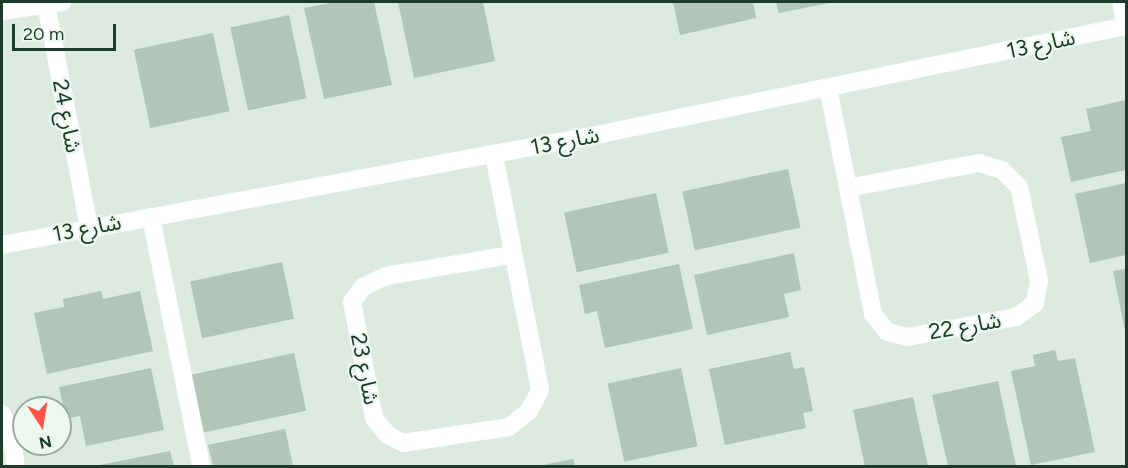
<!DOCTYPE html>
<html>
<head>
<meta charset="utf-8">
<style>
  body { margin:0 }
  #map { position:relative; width:1128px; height:468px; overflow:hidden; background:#dceae1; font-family:Figtree,"Noto Sans Arabic",sans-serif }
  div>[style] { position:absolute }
  .building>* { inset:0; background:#b1c5ba; transform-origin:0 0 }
  .minor>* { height:18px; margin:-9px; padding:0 9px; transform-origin:9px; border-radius:9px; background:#fff }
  span { translate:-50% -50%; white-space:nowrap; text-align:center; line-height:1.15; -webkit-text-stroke:4.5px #ecf7f0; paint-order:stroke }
  .street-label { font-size:22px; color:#1c3b2d }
  .frame { position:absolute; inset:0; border:3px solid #1c3b2d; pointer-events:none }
  .north { position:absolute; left:12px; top:396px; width:60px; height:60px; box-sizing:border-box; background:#ecf7f0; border:2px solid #99aca2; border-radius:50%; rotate:168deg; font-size:16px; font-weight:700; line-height:24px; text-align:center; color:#1c3b2d }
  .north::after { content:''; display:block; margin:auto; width:21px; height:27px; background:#ff5345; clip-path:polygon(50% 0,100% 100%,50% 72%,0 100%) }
  .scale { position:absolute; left:12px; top:24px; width:104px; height:27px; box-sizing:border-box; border:3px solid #1c3b2d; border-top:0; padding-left:8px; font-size:18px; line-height:21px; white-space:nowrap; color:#1c3b2d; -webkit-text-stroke:4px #ecf7f0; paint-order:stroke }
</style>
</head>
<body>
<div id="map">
  <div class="building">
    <i style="clip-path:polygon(336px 2px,374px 2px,392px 85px,324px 99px,304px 8px)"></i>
    <i style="clip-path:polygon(398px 2px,483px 2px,495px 61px,414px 78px)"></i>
    <i style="clip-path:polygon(673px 2px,753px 2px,756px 18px,680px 35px)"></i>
    <i style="clip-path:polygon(776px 2px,829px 2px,829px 3px,779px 13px)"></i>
    <i style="left:289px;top:15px;width:85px;height:60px;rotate:78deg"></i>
    <i style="left:213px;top:33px;width:80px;height:81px;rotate:78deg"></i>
    <i style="clip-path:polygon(1126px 100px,1126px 170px,1071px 182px,1061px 137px,1091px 131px,1086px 109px)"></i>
    <i style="left:788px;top:169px;width:60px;height:108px;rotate:78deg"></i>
    <i style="clip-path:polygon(1126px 183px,1126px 255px,1090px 263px,1075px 194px)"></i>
    <i style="left:656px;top:193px;width:61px;height:94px;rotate:78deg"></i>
    <i style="clip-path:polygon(794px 253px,801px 290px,784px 294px,789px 317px,707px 335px,694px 275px)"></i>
    <i style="left:282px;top:262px;width:58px;height:94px;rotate:78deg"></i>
    <i style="clip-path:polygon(679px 264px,693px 329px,605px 348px,597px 311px,585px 314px,579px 285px)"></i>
    <i style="clip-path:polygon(1126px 269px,1126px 331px,1125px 331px,1113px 271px)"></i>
    <i style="clip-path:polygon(101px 291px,103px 299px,140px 291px,153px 351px,47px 374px,34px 313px,64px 307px,63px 299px)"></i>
    <i style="clip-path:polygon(1055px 350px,1058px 361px,1075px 358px,1095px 452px,1031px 465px,1011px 371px,1035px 366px,1033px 355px)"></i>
    <i style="clip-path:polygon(790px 352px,794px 369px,804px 367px,813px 411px,803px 413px,806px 428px,725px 445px,709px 369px)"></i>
    <i style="left:294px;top:353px;width:59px;height:105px;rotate:78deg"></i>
    <i style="clip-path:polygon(151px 368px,164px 430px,86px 446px,80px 416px,66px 419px,59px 387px)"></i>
    <i style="left:681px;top:368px;width:80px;height:75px;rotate:78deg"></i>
    <i style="clip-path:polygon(998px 381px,1016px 466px,948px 466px,932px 395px)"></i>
    <i style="clip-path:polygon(913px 397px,928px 466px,865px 466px,853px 410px)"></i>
    <i style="clip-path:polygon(285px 429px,293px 466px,213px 466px,208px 445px)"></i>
    <i style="clip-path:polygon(170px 451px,174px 466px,101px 466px,100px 465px)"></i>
    <i style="clip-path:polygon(573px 459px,575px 466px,543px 466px,543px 465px)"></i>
  </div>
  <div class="minor">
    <i style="left:1121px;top:2px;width:25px;rotate:78deg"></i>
    <i style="left:46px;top:4px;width:227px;rotate:79.1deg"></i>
    <i style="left:2px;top:11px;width:61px;rotate:-8.5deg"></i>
    <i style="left:828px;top:87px;width:103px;rotate:78.8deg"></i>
    <i style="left:848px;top:188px;width:128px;rotate:78.8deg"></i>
    <i style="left:873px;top:314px;width:23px;rotate:52deg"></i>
    <i style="left:887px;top:332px;width:22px;rotate:13deg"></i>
    <i style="left:908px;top:337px;width:110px;rotate:-10.5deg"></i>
    <i style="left:1016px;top:317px;width:24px;rotate:-36deg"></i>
    <i style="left:1035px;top:303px;width:23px;rotate:-80deg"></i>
    <i style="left:1039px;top:280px;width:95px;rotate:-102.1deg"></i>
    <i style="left:1019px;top:187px;width:24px;rotate:-135deg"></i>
    <i style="left:1002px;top:170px;width:24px;rotate:-163deg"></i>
    <i style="left:979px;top:163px;width:133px;rotate:169.2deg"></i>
    <i style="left:494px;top:155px;width:239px;rotate:78.9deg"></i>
    <i style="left:540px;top:390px;width:24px;rotate:118deg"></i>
    <i style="left:529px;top:411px;width:26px;rotate:141deg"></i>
    <i style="left:509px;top:427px;width:107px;rotate:171.4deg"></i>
    <i style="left:403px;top:443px;width:18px;rotate:-151deg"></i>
    <i style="left:387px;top:434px;width:21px;rotate:-129deg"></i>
    <i style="left:374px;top:418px;width:118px;rotate:-100.7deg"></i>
    <i style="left:352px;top:302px;width:19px;rotate:-54deg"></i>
    <i style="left:363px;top:287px;width:25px;rotate:-26deg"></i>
    <i style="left:386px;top:276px;width:128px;rotate:-9.5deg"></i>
    <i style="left:151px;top:217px;width:254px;rotate:78.6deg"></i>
    <i style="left:2px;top:245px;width:604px;rotate:-10.49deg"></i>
    <i style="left:596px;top:135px;width:541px;rotate:-11.62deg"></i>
    <i style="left:2px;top:414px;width:23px;rotate:67deg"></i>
    <i style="left:11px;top:435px;width:31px;rotate:81deg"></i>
  </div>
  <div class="street-label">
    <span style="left:1041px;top:44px;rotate:-12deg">شارع 13</span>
    <span style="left:67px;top:116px;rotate:79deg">شارع 24</span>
    <span style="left:565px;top:141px;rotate:-11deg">شارع 13</span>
    <span style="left:87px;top:228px;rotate:-11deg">شارع 13</span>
    <span style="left:965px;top:326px;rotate:-10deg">شارع 22</span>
    <span style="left:365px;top:369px;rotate:79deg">23 شارع</span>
  </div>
  <div class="frame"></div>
  <div class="north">N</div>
  <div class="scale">20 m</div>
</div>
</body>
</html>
